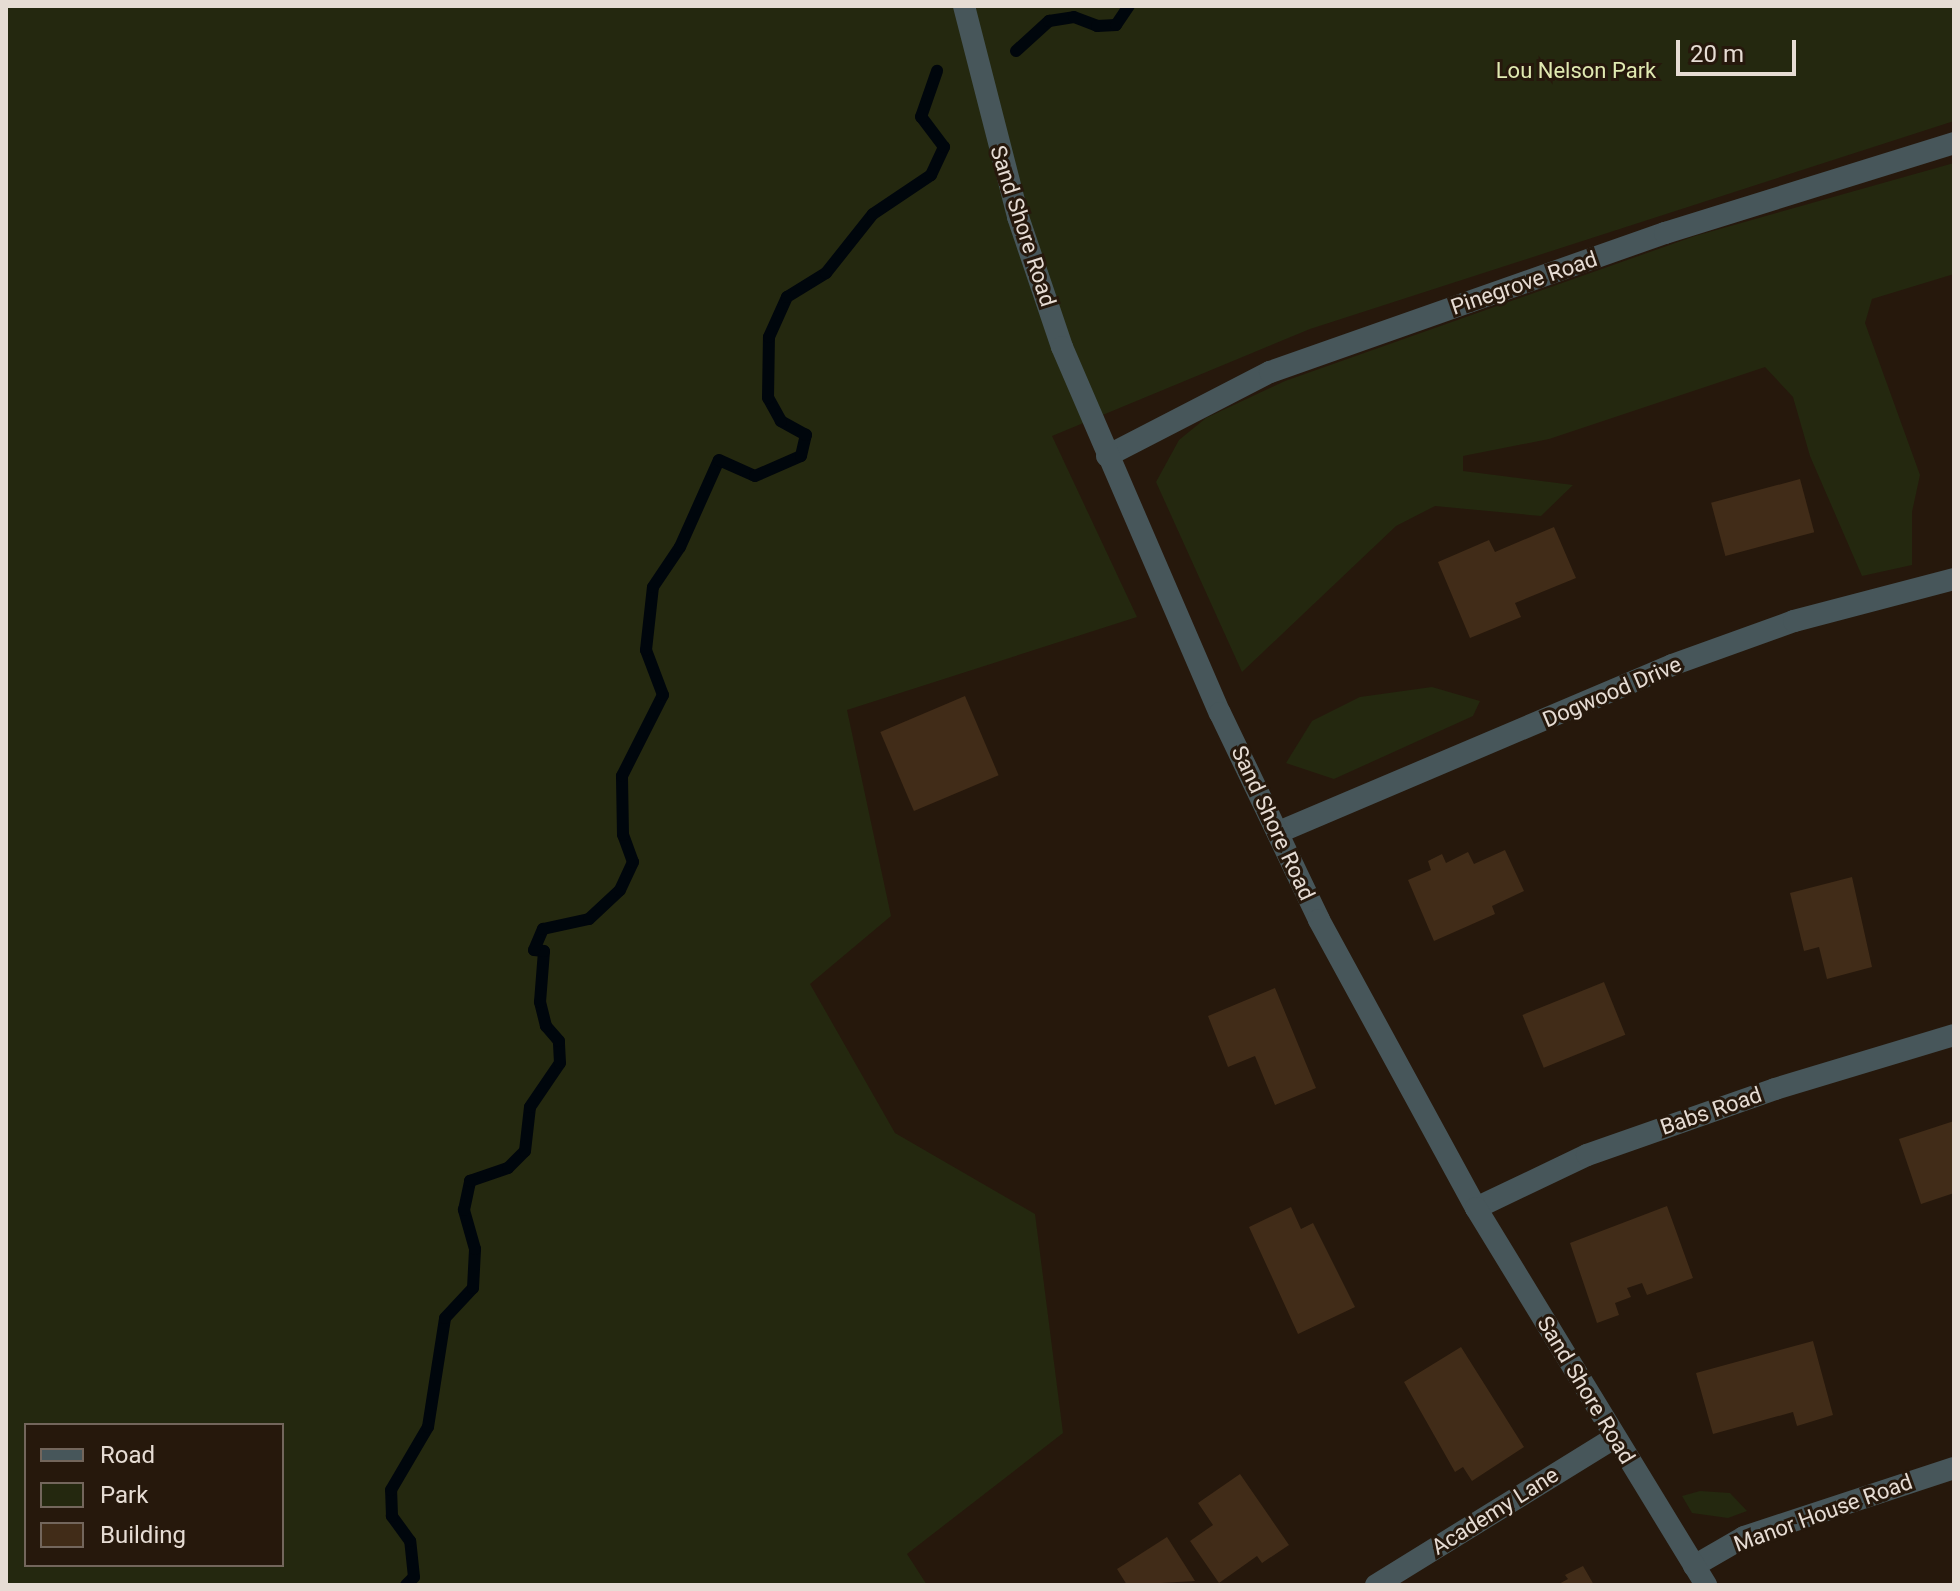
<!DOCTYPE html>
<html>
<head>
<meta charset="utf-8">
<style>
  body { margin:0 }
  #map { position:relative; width:1960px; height:1591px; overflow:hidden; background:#26180c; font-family:Roboto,sans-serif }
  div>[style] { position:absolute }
  .green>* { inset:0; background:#24280f }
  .stream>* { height:12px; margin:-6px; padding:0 6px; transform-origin:6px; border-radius:6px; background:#00060c }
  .building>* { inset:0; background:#412c18; transform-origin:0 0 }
  .minor>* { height:22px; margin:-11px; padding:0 11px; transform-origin:11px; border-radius:11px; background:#47565a }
  .tertiary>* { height:22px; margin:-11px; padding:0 11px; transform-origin:11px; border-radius:11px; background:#47565a }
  span { translate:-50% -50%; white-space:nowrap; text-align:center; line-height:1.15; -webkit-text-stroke:6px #26180c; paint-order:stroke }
  .park-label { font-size:22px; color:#e0eab1 }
  .street-label { font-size:22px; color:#e6dcd4 }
  .frame { position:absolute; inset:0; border:8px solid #e6dcd4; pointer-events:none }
  .legend { position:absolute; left:24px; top:1423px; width:260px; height:144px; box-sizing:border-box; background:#26180c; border:2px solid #73665c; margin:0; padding:10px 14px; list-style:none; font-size:24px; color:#e6dcd4 }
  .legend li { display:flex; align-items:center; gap:16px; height:40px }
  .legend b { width:40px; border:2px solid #73665c }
  .scale { position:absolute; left:1676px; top:40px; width:120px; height:36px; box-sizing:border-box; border:4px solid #e6dcd4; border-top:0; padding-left:10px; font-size:24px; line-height:28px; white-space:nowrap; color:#e6dcd4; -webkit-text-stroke:6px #26180c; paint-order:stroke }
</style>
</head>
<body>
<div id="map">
  <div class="green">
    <i style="clip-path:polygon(evenodd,6px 6px,1954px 6px,1954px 121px,1310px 329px,1052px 436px,1137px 617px,847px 710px,891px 916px,810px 984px,895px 1133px,1035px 1214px,1063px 1433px,907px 1554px,927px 1585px,6px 1585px,6px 6px,26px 1425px,282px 1425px,282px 1565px,26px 1565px,26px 1425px)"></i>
    <i style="clip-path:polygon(1954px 163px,1954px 274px,1872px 299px,1865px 323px,1920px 475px,1912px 512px,1912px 565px,1862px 576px,1810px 456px,1793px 397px,1765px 367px,1549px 439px,1463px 456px,1463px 471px,1573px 485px,1541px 516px,1435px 506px,1396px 526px,1242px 672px,1156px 482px,1179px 440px,1206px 418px,1285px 381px,1695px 236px)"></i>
    <i style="clip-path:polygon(1432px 687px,1480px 701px,1473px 716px,1334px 779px,1286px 763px,1312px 721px,1360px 697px)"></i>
    <i style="clip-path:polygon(1700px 1491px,1730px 1493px,1747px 1511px,1728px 1518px,1692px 1513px,1682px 1496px)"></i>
  </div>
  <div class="stream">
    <i style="left:1016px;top:51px;width:45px;rotate:-42.3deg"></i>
    <i style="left:1049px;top:21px;width:25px;rotate:-9deg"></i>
    <i style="left:1074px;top:17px;width:25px;rotate:21deg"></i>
    <i style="left:1097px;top:26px;width:19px;rotate:-3deg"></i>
    <i style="left:1116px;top:25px;width:23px;rotate:-56deg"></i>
    <i style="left:406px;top:1585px;width:11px;rotate:-45deg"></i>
    <i style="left:414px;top:1577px;width:36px;rotate:-96deg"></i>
    <i style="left:410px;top:1541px;width:31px;rotate:-126deg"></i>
    <i style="left:392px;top:1516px;width:26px;rotate:-92deg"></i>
    <i style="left:391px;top:1490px;width:73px;rotate:-59.6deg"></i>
    <i style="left:428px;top:1427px;width:110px;rotate:-81.1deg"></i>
    <i style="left:445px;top:1318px;width:41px;rotate:-47deg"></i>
    <i style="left:473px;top:1288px;width:39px;rotate:-87deg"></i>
    <i style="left:475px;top:1249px;width:41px;rotate:-105.8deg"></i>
    <i style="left:464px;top:1210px;width:30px;rotate:-78deg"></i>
    <i style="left:470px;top:1181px;width:40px;rotate:-18.9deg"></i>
    <i style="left:508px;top:1168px;width:24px;rotate:-45deg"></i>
    <i style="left:525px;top:1151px;width:44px;rotate:-83.5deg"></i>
    <i style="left:530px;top:1107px;width:53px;rotate:-55.7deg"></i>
    <i style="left:560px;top:1063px;width:22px;rotate:-93deg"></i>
    <i style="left:559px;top:1041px;width:20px;rotate:-131deg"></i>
    <i style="left:546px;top:1026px;width:25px;rotate:-104deg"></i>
    <i style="left:540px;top:1002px;width:51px;rotate:-85.5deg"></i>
    <i style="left:544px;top:951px;width:10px;rotate:-174deg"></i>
    <i style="left:534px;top:950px;width:23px;rotate:-67deg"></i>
    <i style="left:543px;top:929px;width:47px;rotate:-12.3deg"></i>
    <i style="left:589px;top:919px;width:42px;rotate:-43.1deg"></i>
    <i style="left:620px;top:890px;width:31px;rotate:-65deg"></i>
    <i style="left:633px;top:862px;width:29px;rotate:-110deg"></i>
    <i style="left:623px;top:835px;width:59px;rotate:-91deg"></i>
    <i style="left:622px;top:776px;width:91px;rotate:-63.2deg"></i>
    <i style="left:663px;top:695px;width:48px;rotate:-110.7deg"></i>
    <i style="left:646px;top:650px;width:63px;rotate:-83.7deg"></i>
    <i style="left:653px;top:587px;width:48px;rotate:-56deg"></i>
    <i style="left:680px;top:547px;width:95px;rotate:-65.9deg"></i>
    <i style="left:719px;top:460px;width:39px;rotate:24deg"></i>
    <i style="left:755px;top:476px;width:50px;rotate:-23.5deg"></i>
    <i style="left:801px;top:456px;width:22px;rotate:-77deg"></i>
    <i style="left:806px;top:435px;width:29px;rotate:-151deg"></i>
    <i style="left:781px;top:421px;width:26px;rotate:-119deg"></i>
    <i style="left:768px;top:398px;width:61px;rotate:-89.1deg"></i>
    <i style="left:769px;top:337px;width:44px;rotate:-65.8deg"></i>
    <i style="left:787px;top:297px;width:46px;rotate:-31.6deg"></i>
    <i style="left:826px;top:273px;width:75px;rotate:-51.5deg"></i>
    <i style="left:873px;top:214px;width:70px;rotate:-33.9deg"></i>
    <i style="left:931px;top:175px;width:31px;rotate:-65deg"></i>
    <i style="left:944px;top:147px;width:38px;rotate:-127deg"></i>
    <i style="left:921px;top:117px;width:49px;rotate:-70.8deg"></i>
  </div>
  <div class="building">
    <i style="left:1800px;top:479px;width:55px;height:92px;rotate:75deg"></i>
    <i style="clip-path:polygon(1554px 527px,1576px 578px,1515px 603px,1521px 617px,1470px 638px,1438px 562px,1489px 540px,1495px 552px)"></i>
    <i style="left:965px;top:696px;width:86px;height:92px;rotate:67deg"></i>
    <i style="clip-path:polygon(1505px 850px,1524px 891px,1492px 906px,1495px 914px,1434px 941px,1408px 880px,1431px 870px,1428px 861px,1442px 854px,1446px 863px,1468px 852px,1474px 864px)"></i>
    <i style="clip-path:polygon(1852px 877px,1872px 967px,1827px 979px,1819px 947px,1804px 951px,1790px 893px)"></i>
    <i style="left:1604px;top:982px;width:57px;height:88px;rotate:68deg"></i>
    <i style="clip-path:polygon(1275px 988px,1316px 1088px,1275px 1105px,1255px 1056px,1228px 1067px,1208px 1016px)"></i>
    <i style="clip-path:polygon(1954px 1121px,1954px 1193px,1921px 1204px,1899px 1139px)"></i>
    <i style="clip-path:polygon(1667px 1206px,1693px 1278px,1647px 1295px,1642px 1283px,1627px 1288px,1631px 1297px,1615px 1303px,1619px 1315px,1597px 1323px,1570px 1243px)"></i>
    <i style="clip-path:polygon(1291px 1207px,1301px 1229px,1313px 1223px,1355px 1307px,1298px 1334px,1249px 1227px)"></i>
    <i style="clip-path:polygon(1813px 1341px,1833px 1415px,1797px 1426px,1793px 1412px,1713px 1434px,1696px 1373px)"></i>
    <i style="clip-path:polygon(1461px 1347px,1524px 1447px,1472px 1481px,1463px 1467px,1455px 1472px,1404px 1382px)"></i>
    <i style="clip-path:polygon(1240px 1474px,1289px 1545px,1262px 1563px,1257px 1556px,1219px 1583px,1190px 1541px,1213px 1525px,1198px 1503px)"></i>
    <i style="clip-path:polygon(1167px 1537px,1195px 1581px,1127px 1585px,1117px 1569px)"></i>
    <i style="clip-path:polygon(1583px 1566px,1594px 1585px,1557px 1585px,1568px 1579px,1565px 1575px)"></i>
  </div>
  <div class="minor">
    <i style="left:1107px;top:456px;width:183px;rotate:-27.3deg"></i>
    <i style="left:1270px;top:372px;width:419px;rotate:-19.4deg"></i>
    <i style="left:1665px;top:233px;width:303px;rotate:-17.3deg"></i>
    <i style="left:1279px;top:832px;width:427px;rotate:-23deg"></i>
    <i style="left:1672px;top:665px;width:130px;rotate:-19.8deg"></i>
    <i style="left:1794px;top:621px;width:165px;rotate:-14.7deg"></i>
    <i style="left:1476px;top:1208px;width:123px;rotate:-25.5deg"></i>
    <i style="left:1587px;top:1155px;width:199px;rotate:-19.3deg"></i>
    <i style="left:1775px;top:1089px;width:187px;rotate:-16.8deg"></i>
    <i style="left:1694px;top:1566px;width:58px;rotate:-30.1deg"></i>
    <i style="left:1744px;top:1537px;width:221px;rotate:-18.2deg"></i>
    <i style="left:1376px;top:1585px;width:280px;rotate:-31.7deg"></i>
  </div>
  <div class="tertiary">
    <i style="left:964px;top:6px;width:218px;rotate:75.6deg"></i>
    <i style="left:1018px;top:217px;width:137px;rotate:71.3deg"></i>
    <i style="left:1062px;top:347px;width:399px;rotate:66.7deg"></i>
    <i style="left:1220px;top:713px;width:229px;rotate:64.4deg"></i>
    <i style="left:1319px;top:920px;width:328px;rotate:61.4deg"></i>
    <i style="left:1476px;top:1208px;width:442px;rotate:58.6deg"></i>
  </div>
  <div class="park-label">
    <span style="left:1576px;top:71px">Lou Nelson Park</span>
  </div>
  <div class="street-label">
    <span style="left:1023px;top:226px;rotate:72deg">Sand Shore Road</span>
    <span style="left:1524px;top:283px;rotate:-19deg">Pinegrove Road</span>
    <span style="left:1612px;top:692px;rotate:-23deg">Dogwood Drive</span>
    <span style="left:1273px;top:823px;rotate:65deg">Sand Shore Road</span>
    <span style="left:1711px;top:1111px;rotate:-19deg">Babs Road</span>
    <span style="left:1586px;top:1390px;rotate:59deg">Sand Shore Road</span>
    <span style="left:1495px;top:1511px;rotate:-32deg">Academy Lane</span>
    <span style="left:1823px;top:1513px;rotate:-20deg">Manor House Road</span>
  </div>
  <div class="frame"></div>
  <ul class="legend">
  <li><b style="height:10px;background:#47565a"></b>Road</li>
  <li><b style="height:22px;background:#24280f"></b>Park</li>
  <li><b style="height:22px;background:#412c18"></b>Building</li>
  </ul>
  <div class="scale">20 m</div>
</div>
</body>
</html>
